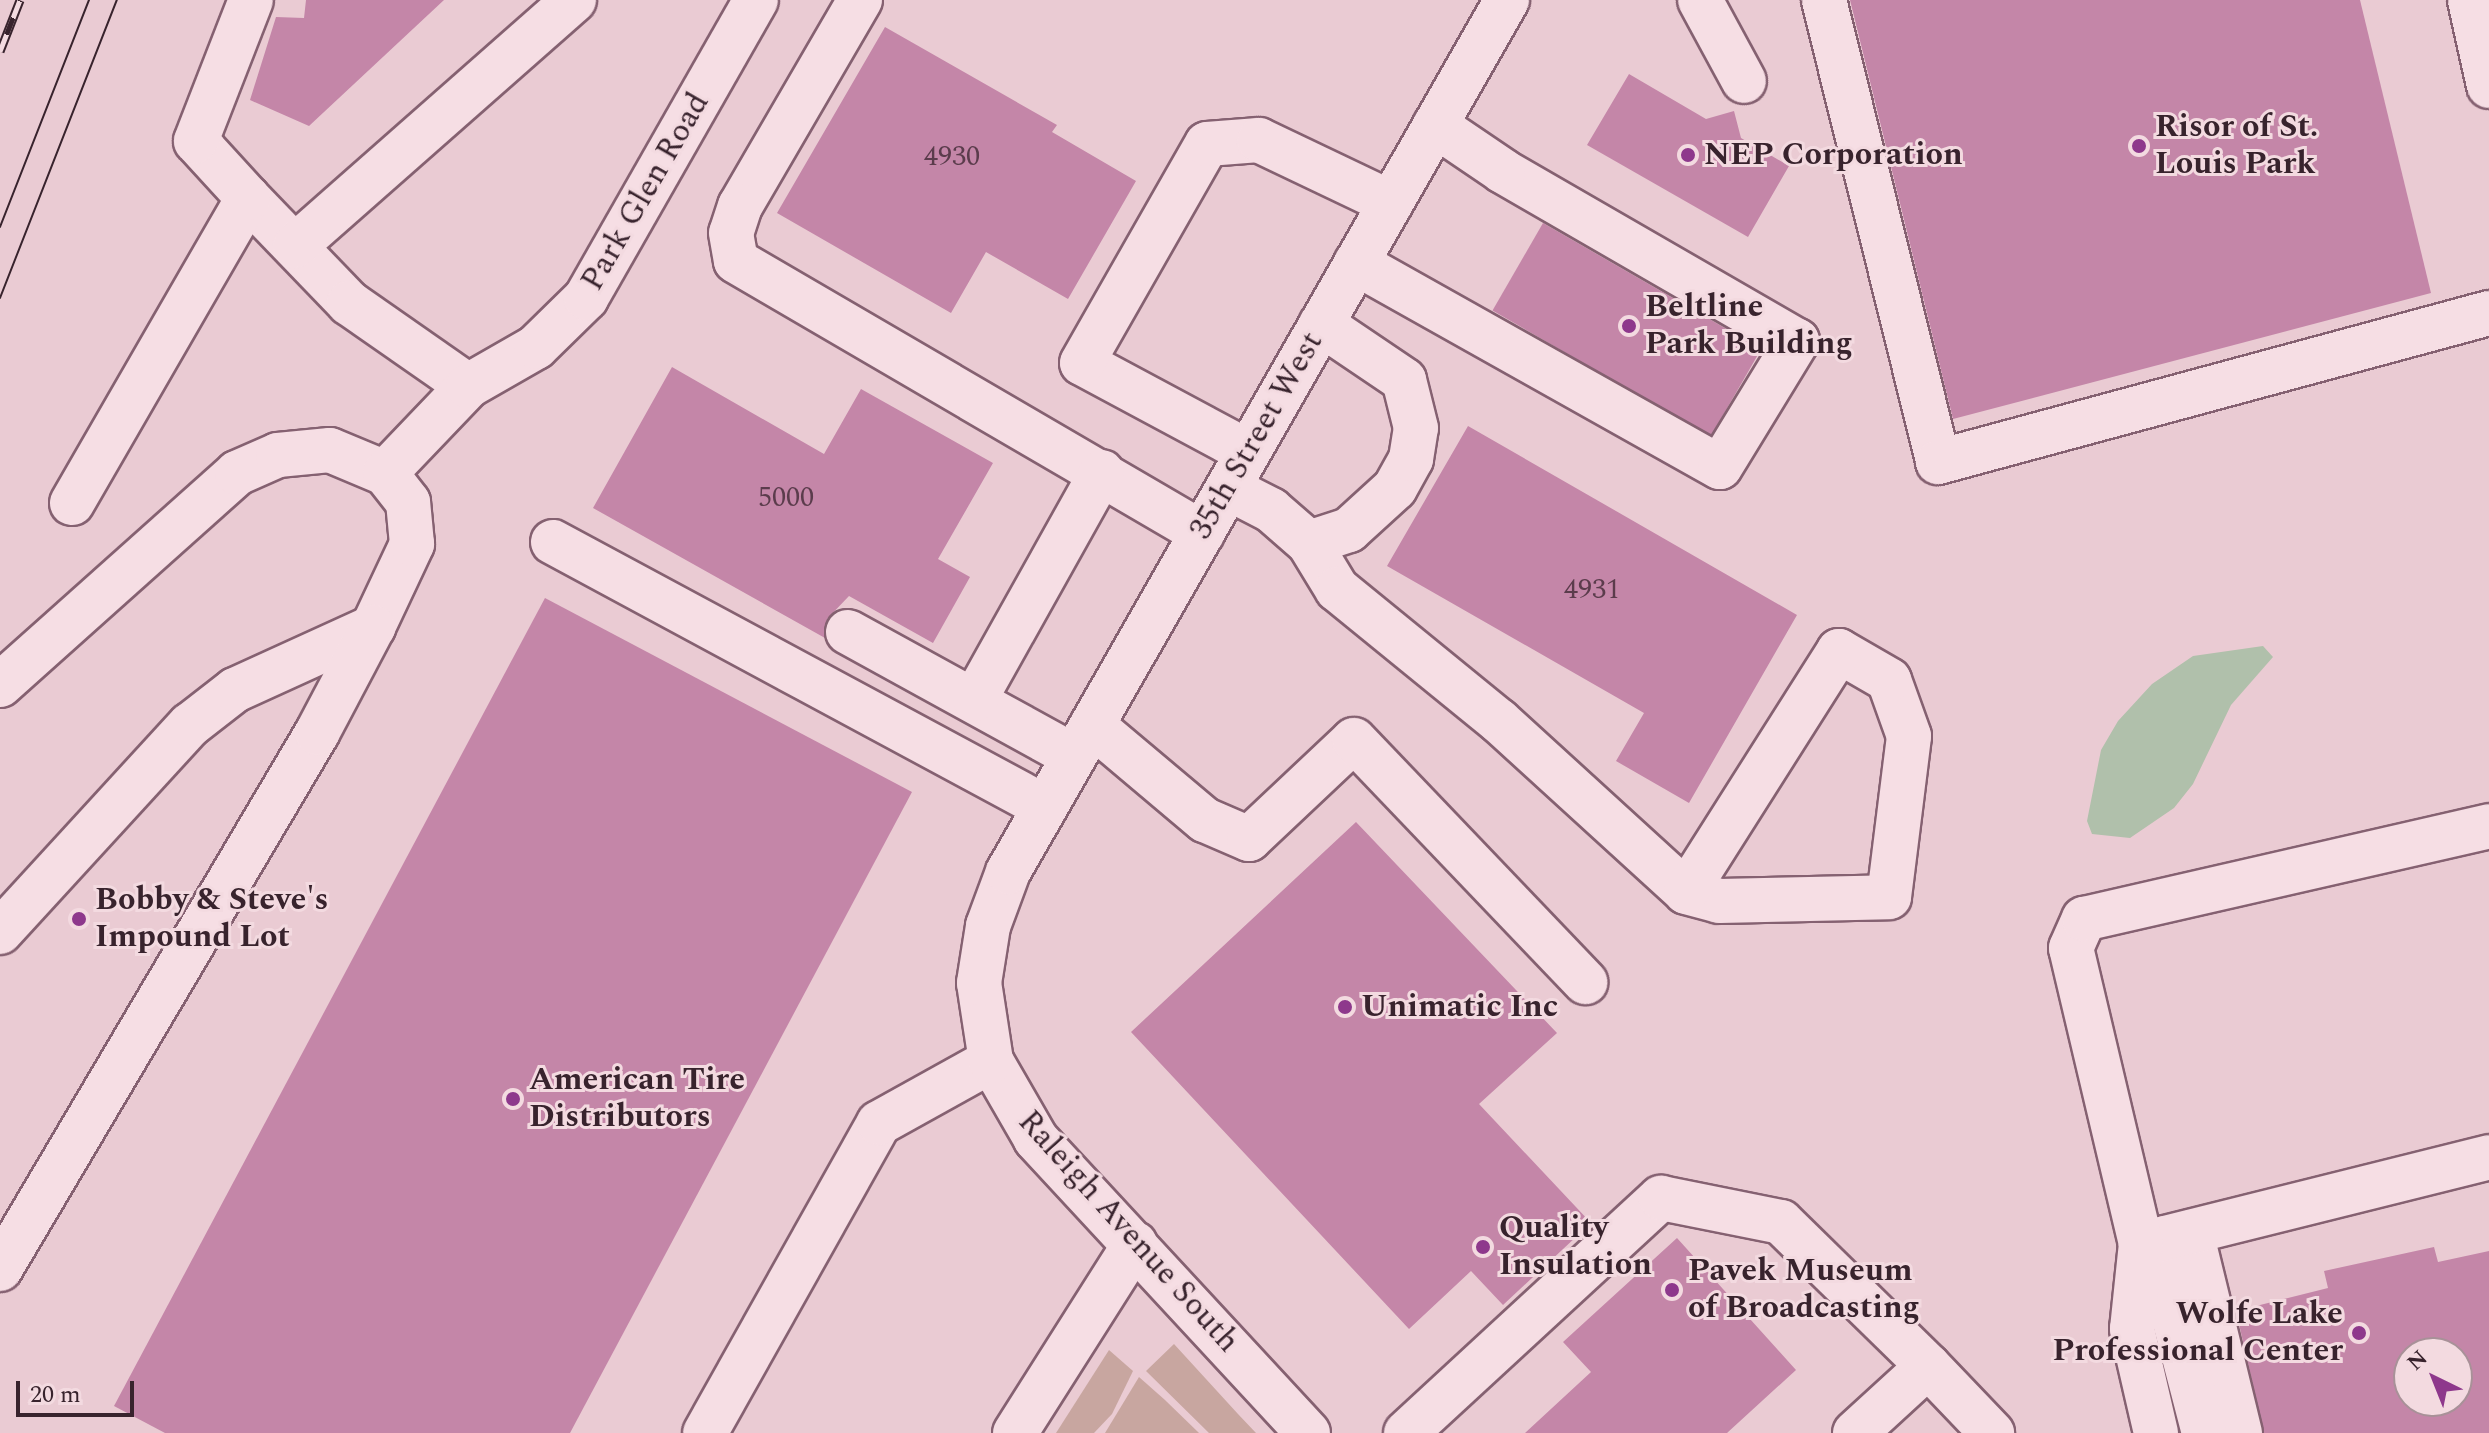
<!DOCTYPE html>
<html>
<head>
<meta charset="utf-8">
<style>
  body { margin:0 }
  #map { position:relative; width:2489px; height:1433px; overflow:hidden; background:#eacbd3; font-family:Spectral,serif }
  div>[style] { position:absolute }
  .green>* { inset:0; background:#c8a6a0 }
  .water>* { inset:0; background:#b0c0ab }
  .building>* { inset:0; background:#c486a8; transform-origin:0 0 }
  .roads { filter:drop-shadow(2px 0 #856171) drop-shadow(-2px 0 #856171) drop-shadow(0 2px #856171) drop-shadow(0 -2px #856171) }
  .minor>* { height:44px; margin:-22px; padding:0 22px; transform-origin:22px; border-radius:22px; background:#f6dee4 }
  .tram>* { height:2px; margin:-1px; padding:0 1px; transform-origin:1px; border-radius:1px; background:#38232d }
  .rail>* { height:9px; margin-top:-4.5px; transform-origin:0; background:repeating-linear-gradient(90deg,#f3dae0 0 18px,#38232d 0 36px); box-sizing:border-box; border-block:2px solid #38232d }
  .dots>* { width:22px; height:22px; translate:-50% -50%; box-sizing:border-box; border:4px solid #f3dae0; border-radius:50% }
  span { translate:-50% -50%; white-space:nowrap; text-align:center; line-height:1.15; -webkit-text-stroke:6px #f3dae0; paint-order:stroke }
  .number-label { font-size:28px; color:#5b3c4c }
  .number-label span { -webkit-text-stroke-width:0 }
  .poi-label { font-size:32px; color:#38232d; font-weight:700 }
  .left { translate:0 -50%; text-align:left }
  .right { translate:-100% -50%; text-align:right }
  .street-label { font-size:32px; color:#38232d }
  .north { position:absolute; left:2393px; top:1337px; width:80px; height:80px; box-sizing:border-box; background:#f3dae0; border:2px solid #a89198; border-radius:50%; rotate:317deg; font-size:22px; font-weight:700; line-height:32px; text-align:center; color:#38232d }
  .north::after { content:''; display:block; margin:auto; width:28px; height:36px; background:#8e388c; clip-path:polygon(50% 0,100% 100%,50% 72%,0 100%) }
  .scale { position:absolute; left:16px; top:1381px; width:118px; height:36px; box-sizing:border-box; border:4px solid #38232d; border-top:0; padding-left:10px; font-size:24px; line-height:28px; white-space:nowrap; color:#38232d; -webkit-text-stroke:6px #f3dae0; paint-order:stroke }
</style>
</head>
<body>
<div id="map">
  <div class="green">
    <i style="clip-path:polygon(1174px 1344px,1238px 1414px,1256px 1433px,1209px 1433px,1146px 1371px)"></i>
    <i style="clip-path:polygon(1109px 1350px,1133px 1371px,1112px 1414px,1094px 1433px,1056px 1433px)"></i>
    <i style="clip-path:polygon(1139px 1377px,1165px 1400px,1199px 1433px,1105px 1433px)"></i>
  </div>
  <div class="water">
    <i style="clip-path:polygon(2263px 646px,2273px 657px,2231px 705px,2193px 784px,2174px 808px,2130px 838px,2092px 834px,2087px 821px,2101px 750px,2118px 721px,2152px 684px,2193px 656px)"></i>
  </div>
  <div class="building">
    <i style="clip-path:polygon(306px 0,444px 0,309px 126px,250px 100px,276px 17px,304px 18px)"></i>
    <i style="clip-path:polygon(1850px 0,2360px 0,2431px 293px,1953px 419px)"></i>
    <i style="clip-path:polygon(885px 27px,1057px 125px,1052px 132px,1136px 181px,1068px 299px,986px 252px,951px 313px,777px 213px)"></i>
    <i style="clip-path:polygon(1629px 74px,1706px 119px,1734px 111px,1741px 138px,1789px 166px,1748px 237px,1587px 145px)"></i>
    <i style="left:1543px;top:223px;width:252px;height:101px;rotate:30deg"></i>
    <i style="clip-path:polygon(672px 367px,824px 454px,861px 389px,993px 463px,938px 559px,970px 577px,933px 643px,849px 596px,827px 619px,825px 638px,593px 508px)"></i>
    <i style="clip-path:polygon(1468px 426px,1797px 615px,1689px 803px,1616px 761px,1644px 713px,1387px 566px)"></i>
    <i style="clip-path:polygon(545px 598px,912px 792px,570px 1433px,165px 1433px,114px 1406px)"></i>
    <i style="clip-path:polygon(1356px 822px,1557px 1033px,1479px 1104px,1591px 1223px,1503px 1305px,1471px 1271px,1409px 1329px,1131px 1032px)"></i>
    <i style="clip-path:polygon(1677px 1238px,1796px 1370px,1727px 1433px,1525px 1433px,1591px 1372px,1563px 1342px)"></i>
    <i style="clip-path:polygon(evenodd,2434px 1247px,2438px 1262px,2489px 1251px,2489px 1433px,2264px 1433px,2236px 1311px,2328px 1288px,2324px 1271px,2434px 1247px,2409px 1353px,2457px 1353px,2457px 1401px,2409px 1401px,2409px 1353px)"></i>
  </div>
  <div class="roads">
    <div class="minor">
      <i style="left:860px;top:0;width:238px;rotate:120.2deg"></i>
      <i style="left:740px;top:206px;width:28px;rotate:108deg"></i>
      <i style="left:731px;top:233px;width:28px;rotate:80deg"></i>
      <i style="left:736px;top:261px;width:540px;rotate:30.27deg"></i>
      <i style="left:1700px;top:0;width:92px;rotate:61.5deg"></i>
      <i style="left:1824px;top:0;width:476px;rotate:76.1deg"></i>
      <i style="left:1938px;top:462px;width:571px;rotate:-15.13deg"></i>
      <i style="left:2470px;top:0;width:88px;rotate:77.5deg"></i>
      <i style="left:248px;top:198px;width:146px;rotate:46.1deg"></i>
      <i style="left:349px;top:303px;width:145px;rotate:34.9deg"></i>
      <i style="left:295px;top:246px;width:372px;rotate:-41.4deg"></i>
      <i style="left:1356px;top:263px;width:417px;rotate:29.3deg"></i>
      <i style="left:1720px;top:467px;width:148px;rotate:-58.6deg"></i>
      <i style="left:1797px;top:341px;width:340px;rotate:-150deg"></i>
      <i style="left:1503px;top:171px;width:82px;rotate:-145.9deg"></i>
      <i style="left:1248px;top:452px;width:188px;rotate:-151.8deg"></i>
      <i style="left:1082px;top:363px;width:252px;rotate:-60.3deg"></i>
      <i style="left:1207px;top:144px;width:52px;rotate:-4.4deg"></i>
      <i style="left:1259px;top:140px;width:146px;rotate:25.5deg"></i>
      <i style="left:1228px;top:488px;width:48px;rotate:27.1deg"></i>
      <i style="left:1271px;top:510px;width:50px;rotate:41deg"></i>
      <i style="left:1309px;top:543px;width:42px;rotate:-18deg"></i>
      <i style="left:1349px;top:530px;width:62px;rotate:-42.4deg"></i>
      <i style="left:1395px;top:488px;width:33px;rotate:-61deg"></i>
      <i style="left:1411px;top:459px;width:31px;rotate:-81deg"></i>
      <i style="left:1416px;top:428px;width:49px;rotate:-104deg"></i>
      <i style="left:1404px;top:380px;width:100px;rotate:-146deg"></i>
      <i style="left:72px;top:503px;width:352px;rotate:-60deg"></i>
      <i style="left:248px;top:198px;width:77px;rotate:-132.4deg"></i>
      <i style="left:196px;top:141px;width:151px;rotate:-68.7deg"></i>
      <i style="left:553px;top:542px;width:559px;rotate:28.31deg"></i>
      <i style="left:1309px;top:543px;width:54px;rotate:58.7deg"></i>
      <i style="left:1337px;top:589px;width:209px;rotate:39.2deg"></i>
      <i style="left:1499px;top:721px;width:253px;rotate:42.4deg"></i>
      <i style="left:1686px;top:892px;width:34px;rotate:15deg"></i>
      <i style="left:1719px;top:901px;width:170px;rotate:-1.3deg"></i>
      <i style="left:1889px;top:897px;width:162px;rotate:-82.9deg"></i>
      <i style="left:1909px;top:736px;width:59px;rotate:-109.7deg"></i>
      <i style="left:1889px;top:680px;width:58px;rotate:-149.9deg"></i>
      <i style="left:1839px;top:651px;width:285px;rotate:122.4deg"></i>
      <i style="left:848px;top:632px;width:258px;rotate:28.8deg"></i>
      <i style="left:0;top:685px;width:318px;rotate:-41.8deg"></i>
      <i style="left:237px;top:473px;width:45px;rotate:-23.7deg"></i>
      <i style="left:278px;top:455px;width:52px;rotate:-5.5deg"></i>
      <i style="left:330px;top:450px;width:60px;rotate:22.7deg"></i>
      <i style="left:975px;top:699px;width:260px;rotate:-60.8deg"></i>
      <i style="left:1092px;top:725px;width:148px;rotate:40.1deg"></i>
      <i style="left:1205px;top:820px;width:48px;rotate:23.4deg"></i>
      <i style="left:1249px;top:839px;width:144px;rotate:-43.3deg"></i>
      <i style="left:1354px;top:740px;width:335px;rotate:46.3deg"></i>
      <i style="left:0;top:932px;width:281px;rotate:-47.5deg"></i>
      <i style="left:190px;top:725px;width:57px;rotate:-37.9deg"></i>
      <i style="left:235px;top:690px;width:152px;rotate:-24.5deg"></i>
      <i style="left:373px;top:627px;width:92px;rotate:-64.8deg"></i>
      <i style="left:412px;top:544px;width:42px;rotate:-95.4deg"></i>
      <i style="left:408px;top:502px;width:37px;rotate:-128deg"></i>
      <i style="left:385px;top:473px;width:120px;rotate:-46.3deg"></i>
      <i style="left:468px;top:386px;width:78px;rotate:-29.8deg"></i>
      <i style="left:536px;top:347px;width:70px;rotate:-44.4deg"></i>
      <i style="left:586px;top:298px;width:343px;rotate:-60.3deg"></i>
      <i style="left:2191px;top:1232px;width:207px;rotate:76.3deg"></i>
      <i style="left:2166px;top:1238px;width:80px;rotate:84.3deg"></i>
      <i style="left:2174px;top:1318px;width:119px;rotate:75.4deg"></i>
      <i style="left:2141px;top:1244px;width:359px;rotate:-14deg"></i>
      <i style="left:0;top:1269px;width:623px;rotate:-59.4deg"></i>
      <i style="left:317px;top:733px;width:120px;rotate:-62.2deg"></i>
      <i style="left:705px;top:1433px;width:355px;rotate:-60.7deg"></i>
      <i style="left:879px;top:1123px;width:128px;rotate:-29deg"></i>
      <i style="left:1015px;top:1433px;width:224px;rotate:-57.6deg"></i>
      <i style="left:1308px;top:1433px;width:401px;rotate:-132.8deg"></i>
      <i style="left:1036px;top:1139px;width:90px;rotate:-120deg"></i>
      <i style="left:991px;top:1061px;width:79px;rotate:-98.7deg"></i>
      <i style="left:979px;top:983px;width:58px;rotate:-81deg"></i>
      <i style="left:988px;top:926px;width:58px;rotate:-69.7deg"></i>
      <i style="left:1008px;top:872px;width:1005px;rotate:-60.22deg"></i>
      <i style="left:1406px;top:1433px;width:347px;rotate:-42.7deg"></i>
      <i style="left:1661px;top:1198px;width:122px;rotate:11.3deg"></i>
      <i style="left:1781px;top:1222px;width:206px;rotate:44.4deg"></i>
      <i style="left:1855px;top:1433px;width:99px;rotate:-42.5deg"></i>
      <i style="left:1928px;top:1366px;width:93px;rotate:46.3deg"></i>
      <i style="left:2156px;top:1433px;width:107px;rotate:-103deg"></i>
      <i style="left:2132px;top:1329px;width:85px;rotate:-84deg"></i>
      <i style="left:2141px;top:1244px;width:304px;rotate:-103.3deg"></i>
      <i style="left:2071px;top:948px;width:32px;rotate:-66deg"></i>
      <i style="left:2084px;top:919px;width:416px;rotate:-12.9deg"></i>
    </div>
  </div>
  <div class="tram">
    <i style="left:0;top:227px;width:244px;rotate:-68.6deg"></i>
    <i style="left:0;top:298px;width:320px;rotate:-68.6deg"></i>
  </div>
  <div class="rail">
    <i style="left:0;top:51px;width:55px;rotate:-68.6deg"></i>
  </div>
  <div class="dots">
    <i style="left:2139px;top:146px;background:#8e388c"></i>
    <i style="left:1688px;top:155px;background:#8e388c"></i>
    <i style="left:1629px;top:326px;background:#8e388c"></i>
    <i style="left:79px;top:919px;background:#8e388c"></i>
    <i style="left:1345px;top:1007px;background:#8e388c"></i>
    <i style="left:513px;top:1099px;background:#8e388c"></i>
    <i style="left:1483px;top:1247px;background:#8e388c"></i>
    <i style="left:1672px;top:1290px;background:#8e388c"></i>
    <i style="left:2359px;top:1333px;background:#8e388c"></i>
  </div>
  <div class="number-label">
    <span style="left:952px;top:157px">4930</span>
    <span style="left:786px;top:498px">5000</span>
    <span style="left:1592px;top:590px">4931</span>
  </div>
  <div class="poi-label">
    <span class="left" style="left:2155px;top:146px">Risor of St.<br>Louis Park</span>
    <span class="left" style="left:1704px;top:155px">NEP Corporation</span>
    <span class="left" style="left:1645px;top:326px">Beltline<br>Park Building</span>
    <span class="left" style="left:95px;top:919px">Bobby &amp; Steve's<br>Impound Lot</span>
    <span class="left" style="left:1361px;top:1007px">Unimatic Inc</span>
    <span class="left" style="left:529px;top:1099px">American Tire<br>Distributors</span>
    <span class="left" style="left:1499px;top:1247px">Quality<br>Insulation</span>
    <span class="left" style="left:1688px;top:1290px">Pavek Museum<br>of Broadcasting</span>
    <span class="right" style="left:2343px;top:1333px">Wolfe Lake<br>Professional Center</span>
  </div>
  <div class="street-label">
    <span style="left:646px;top:192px;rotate:-60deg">Park Glen Road</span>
    <span style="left:1257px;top:436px;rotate:-60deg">35th Street West</span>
    <span style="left:1128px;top:1232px;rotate:48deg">Raleigh Avenue South</span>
  </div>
  <div class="north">N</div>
  <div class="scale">20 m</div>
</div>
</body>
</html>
